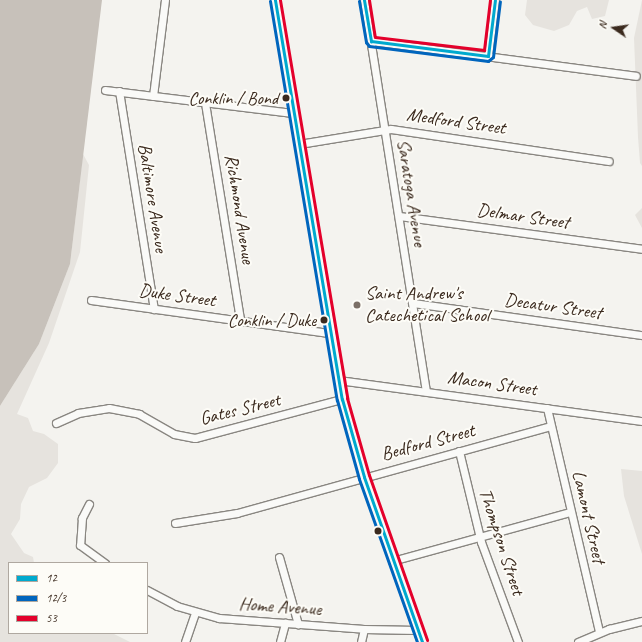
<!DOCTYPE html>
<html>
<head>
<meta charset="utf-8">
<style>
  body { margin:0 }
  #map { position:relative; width:642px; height:642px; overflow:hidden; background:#f4f3ef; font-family:Caveat,sans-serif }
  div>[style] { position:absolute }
  .built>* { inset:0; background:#e6e3de }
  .water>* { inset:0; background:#c7c1ba }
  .roads { filter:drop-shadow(1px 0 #898681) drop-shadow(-1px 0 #898681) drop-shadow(0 1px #898681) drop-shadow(0 -1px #898681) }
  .minor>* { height:7px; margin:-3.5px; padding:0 3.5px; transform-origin:3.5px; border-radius:3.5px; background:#fafaf8 }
  .major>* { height:9px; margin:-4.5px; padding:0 4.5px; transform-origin:4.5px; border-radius:4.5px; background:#fafaf8 }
  .bus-1>* { height:3px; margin:-1.5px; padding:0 1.5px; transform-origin:1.5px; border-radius:1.5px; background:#00a9ce }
  .bus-2>* { height:3px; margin:-1.5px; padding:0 1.5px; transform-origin:1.5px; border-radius:1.5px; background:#0065bd }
  .bus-3>* { height:3px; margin:-1.5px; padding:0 1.5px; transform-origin:1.5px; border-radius:1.5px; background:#e4002b }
  .dots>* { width:11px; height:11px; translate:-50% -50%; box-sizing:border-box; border:2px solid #fdfcf7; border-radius:50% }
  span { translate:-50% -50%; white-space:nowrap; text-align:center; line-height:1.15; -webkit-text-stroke:4px #fdfcf7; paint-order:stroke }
  .bus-label { font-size:18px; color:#3b2a1e }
  .right { translate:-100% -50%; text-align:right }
  .street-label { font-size:19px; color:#3b2a1e }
  .poi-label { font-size:19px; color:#3b2a1e }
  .left { translate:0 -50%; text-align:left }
  .legend { position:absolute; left:8px; top:562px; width:140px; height:72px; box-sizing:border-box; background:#fdfcf7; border:1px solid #afa8a0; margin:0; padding:5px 7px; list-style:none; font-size:12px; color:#3b2a1e }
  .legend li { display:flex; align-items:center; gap:8px; height:20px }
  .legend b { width:20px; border:1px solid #afa8a0 }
  .north { position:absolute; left:594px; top:8px; width:40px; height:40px; -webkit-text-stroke:3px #fdfcf7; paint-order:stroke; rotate:283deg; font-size:11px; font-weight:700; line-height:16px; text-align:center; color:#3b2a1e }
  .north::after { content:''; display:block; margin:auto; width:14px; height:18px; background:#3b2a1e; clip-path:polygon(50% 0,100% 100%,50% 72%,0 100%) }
</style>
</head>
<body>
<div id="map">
  <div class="built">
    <i style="clip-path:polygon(527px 0,609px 0,605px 16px,592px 19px,587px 7px,577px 11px,569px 25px,554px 31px,533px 25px,525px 15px)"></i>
    <i style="clip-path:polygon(642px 0,642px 166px,640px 163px,638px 137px,634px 38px)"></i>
    <i style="clip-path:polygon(83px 154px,89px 165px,80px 252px,49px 343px,17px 414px,28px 418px,33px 431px,44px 434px,58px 444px,58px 463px,47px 478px,29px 487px,21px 504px,20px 519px,11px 534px,24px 553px,33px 557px,34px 563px,9px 563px,9px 633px,112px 633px,130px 642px,0 642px,0 406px,39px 344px,70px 264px)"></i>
    <i style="clip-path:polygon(642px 208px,642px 228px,635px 215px)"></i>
    <i style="clip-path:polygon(621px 469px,642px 471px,642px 554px,624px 496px)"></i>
  </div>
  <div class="water">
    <i style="clip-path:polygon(0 0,102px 0,70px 264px,39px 344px,0 406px)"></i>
  </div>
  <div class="roads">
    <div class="minor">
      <i style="left:364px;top:0;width:396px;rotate:81deg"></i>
      <i style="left:371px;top:41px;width:267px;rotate:7.5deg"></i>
      <i style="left:488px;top:56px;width:56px;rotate:-82.9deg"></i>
      <i style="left:105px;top:90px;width:189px;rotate:7deg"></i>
      <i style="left:119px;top:91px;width:221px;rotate:80.9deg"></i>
      <i style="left:153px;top:96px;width:97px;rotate:-82.9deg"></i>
      <i style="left:205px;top:103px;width:220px;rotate:80.8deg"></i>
      <i style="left:299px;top:144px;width:93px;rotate:-9.3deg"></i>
      <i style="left:391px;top:129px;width:220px;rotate:8.4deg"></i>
      <i style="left:399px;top:216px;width:245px;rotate:7.7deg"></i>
      <i style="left:91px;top:300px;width:240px;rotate:7.9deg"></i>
      <i style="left:413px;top:303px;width:231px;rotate:8deg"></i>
      <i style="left:338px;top:380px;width:307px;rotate:7.7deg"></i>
      <i style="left:547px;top:408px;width:230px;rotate:76.9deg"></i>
      <i style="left:56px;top:423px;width:24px;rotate:-24deg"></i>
      <i style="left:78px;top:413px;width:31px;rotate:-9deg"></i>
      <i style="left:109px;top:408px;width:31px;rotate:11deg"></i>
      <i style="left:139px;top:414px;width:40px;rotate:29.7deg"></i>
      <i style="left:174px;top:434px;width:21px;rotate:11deg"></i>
      <i style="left:195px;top:438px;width:152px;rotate:-14.9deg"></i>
      <i style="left:459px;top:451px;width:94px;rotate:76.4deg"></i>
      <i style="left:481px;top:542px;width:107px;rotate:69.7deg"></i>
      <i style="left:89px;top:504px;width:16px;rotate:117deg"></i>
      <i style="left:82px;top:518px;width:27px;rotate:94deg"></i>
      <i style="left:80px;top:545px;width:31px;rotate:36deg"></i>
      <i style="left:175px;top:523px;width:63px;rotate:-9.2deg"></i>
      <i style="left:237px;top:513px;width:325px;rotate:-15.5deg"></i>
      <i style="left:279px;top:557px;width:70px;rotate:74.2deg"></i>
      <i style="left:392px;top:561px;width:185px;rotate:-15.4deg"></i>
      <i style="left:147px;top:590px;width:34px;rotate:28deg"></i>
      <i style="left:177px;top:606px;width:44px;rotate:15.9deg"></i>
      <i style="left:219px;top:618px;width:145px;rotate:4.3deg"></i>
      <i style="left:364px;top:629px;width:53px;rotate:1.1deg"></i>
      <i style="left:185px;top:642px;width:31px;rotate:-71deg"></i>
      <i style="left:280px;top:642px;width:20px;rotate:-75deg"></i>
      <i style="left:361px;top:642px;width:13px;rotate:-77deg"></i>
      <i style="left:578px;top:642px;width:34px;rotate:-23deg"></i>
      <i style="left:609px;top:629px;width:34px;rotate:-14deg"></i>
    </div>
    <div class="major">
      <i style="left:275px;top:0;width:405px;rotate:80.5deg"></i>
      <i style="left:342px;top:399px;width:81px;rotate:74.2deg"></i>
      <i style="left:364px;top:477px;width:175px;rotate:70.6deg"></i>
    </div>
  </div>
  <div class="bus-1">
    <i style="left:275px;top:0;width:405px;rotate:80.5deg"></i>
    <i style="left:342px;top:399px;width:81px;rotate:74.2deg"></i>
    <i style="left:364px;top:477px;width:175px;rotate:70.6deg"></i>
    <i style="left:364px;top:0;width:42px;rotate:80.3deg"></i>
    <i style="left:371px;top:41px;width:118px;rotate:7.3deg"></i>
    <i style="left:488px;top:56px;width:56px;rotate:-82.9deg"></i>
  </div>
  <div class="bus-2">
    <i style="left:270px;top:1px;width:405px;rotate:80.5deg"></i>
    <i style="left:337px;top:400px;width:82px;rotate:74.4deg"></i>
    <i style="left:359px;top:479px;width:173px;rotate:70.4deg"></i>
    <i style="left:359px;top:1px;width:42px;rotate:80.3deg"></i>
    <i style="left:366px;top:42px;width:5px;rotate:53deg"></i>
    <i style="left:369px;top:46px;width:120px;rotate:7.2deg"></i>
    <i style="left:488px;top:61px;width:6px;rotate:-39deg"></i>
    <i style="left:493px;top:57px;width:56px;rotate:-82.9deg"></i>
  </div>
  <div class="bus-3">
    <i style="left:280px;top:0;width:404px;rotate:80.4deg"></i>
    <i style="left:347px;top:398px;width:80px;rotate:74.1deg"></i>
    <i style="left:369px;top:475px;width:175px;rotate:70.6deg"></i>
    <i style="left:369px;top:0;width:37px;rotate:81deg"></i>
    <i style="left:375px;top:37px;width:110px;rotate:6.8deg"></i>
    <i style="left:484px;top:50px;width:50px;rotate:-83.2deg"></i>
  </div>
  <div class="dots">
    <i style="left:286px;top:98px;background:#3b2a1e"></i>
    <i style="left:357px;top:305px;background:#7c7067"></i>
    <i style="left:324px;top:320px;background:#3b2a1e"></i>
    <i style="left:378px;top:531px;background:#3b2a1e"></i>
  </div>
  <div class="bus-label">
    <span class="right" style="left:278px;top:98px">Conklin / Bond</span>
    <span class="right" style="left:316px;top:320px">Conklin / Duke</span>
  </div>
  <div class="street-label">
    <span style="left:456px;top:122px;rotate:8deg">Medford Street</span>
    <span style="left:411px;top:193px;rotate:81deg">Saratoga Avenue</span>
    <span style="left:152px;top:198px;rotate:81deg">Baltimore Avenue</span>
    <span style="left:239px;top:209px;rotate:81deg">Richmond Avenue</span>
    <span style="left:523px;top:217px;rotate:8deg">Delmar Street</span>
    <span style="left:177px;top:296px;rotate:8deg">Duke Street</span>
    <span style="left:553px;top:307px;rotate:8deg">Decatur Street</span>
    <span style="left:492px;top:384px;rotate:8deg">Macon Street</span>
    <span style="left:240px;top:410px;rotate:-14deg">Gates Street</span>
    <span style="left:428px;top:443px;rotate:-15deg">Bedford Street</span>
    <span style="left:588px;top:517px;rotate:77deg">Lamont Street</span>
    <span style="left:501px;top:542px;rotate:72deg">Thompson Street</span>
    <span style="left:280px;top:607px;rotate:4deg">Home Avenue</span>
  </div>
  <div class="poi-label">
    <span class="left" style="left:365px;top:305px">Saint Andrew's<br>Catechetical School</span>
  </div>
  <ul class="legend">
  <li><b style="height:5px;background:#00a9ce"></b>12</li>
  <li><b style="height:5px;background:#0065bd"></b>12/3</li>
  <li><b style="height:5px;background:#e4002b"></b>53</li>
  </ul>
  <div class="north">N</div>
</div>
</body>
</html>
